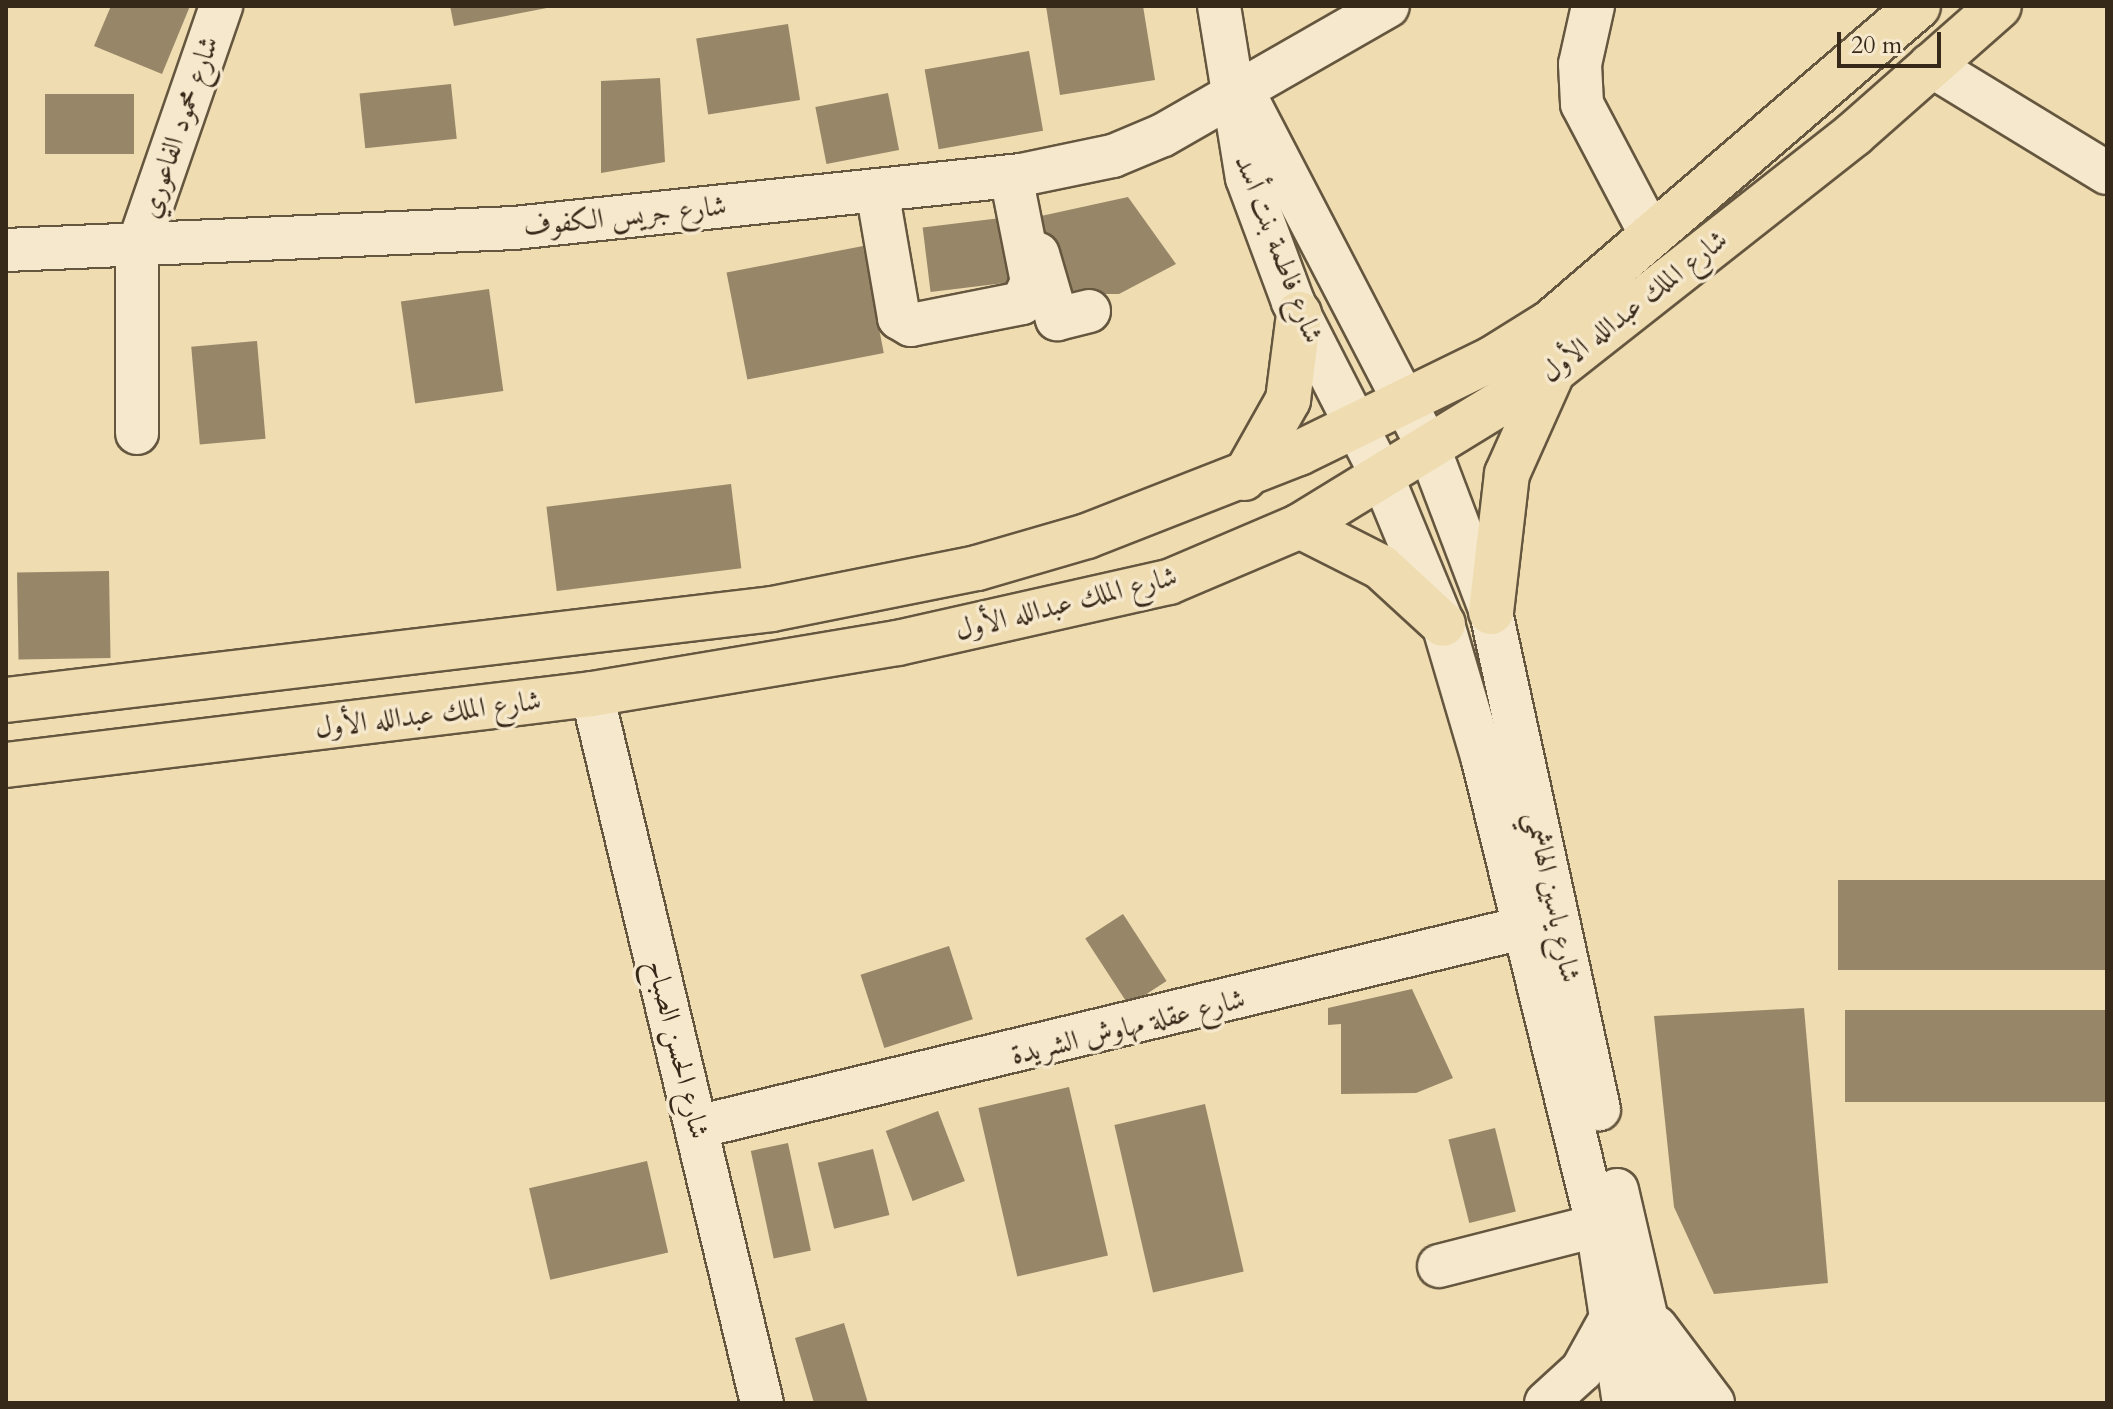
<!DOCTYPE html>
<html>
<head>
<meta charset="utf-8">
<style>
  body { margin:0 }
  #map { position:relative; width:2113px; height:1409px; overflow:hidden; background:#efdcb1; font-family:Cardo,Amiri,serif }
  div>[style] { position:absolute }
  .building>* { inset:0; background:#978668; transform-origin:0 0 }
  .roads { filter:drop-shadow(2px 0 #65563f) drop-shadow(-2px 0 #65563f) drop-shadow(0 2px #65563f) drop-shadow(0 -2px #65563f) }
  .minor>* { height:42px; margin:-21px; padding:0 21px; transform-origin:21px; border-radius:21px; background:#f5e8cc }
  .major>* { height:44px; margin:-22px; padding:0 22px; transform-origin:22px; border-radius:22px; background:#efdcb1 }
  span { translate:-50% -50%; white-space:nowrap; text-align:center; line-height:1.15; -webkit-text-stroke:7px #f5e8cc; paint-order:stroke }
  .street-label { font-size:28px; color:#372919 }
  .frame { position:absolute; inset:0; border:8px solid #372919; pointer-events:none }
  .scale { position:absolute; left:1837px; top:32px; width:104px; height:36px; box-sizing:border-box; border:4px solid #372919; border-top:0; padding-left:10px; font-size:24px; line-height:28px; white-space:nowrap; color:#372919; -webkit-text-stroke:6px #f5e8cc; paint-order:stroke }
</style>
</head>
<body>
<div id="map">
  <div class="building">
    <i style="clip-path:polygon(111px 6px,190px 6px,162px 74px,94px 46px)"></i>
    <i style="clip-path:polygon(450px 6px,552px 6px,552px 7px,454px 26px)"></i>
    <i style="clip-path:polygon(1046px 6px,1143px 6px,1155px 80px,1060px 95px)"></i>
    <i style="left:788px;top:24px;width:77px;height:93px;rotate:81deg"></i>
    <i style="left:1029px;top:51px;width:81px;height:106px;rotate:80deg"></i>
    <i style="clip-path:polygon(660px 78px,665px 162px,601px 173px,601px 81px)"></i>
    <i style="left:451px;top:84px;width:55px;height:92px;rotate:84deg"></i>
    <i style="left:888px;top:93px;width:58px;height:74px;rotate:79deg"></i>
    <i style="left:45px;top:94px;width:89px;height:60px"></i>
    <i style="clip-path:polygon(1128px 197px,1176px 264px,1119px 294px,1063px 294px,1044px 268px,1041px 216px)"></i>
    <i style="left:1009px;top:217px;width:65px;height:87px;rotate:83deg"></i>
    <i style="left:863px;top:246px;width:109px;height:139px;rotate:79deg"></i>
    <i style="left:489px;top:289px;width:103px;height:89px;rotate:82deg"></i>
    <i style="left:257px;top:341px;width:98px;height:66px;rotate:85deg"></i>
    <i style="left:731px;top:484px;width:85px;height:186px;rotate:83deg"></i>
    <i style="left:109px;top:571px;width:87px;height:92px;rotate:89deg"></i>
    <i style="left:2107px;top:880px;width:90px;height:269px;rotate:90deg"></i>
    <i style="left:1123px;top:914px;width:80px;height:45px;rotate:57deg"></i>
    <i style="left:949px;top:946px;width:77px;height:93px;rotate:72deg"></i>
    <i style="clip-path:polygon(1412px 989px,1453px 1078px,1416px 1093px,1341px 1094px,1341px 1024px,1328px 1025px,1328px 1008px)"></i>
    <i style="clip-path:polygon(1804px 1008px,1828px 1283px,1714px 1294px,1674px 1207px,1654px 1016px)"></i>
    <i style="left:2107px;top:1010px;width:92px;height:262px;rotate:90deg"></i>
    <i style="left:1069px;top:1087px;width:173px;height:93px;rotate:77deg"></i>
    <i style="left:1205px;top:1104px;width:172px;height:93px;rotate:77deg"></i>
    <i style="left:938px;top:1111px;width:75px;height:56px;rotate:69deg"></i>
    <i style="left:1495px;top:1128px;width:86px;height:48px;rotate:76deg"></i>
    <i style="left:788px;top:1143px;width:110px;height:38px;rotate:78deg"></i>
    <i style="left:873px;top:1149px;width:68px;height:57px;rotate:76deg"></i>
    <i style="left:647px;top:1161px;width:94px;height:121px;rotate:77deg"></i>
    <i style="clip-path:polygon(844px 1323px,868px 1403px,814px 1403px,795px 1338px)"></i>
  </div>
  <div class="roads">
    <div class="minor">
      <i style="left:1219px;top:6px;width:174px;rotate:80.8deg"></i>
      <i style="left:1247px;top:178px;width:132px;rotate:69.6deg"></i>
      <i style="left:1293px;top:302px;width:195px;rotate:62.9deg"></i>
      <i style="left:1382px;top:476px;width:160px;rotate:67.6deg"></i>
      <i style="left:1443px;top:624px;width:142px;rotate:73.6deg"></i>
      <i style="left:1483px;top:760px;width:479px;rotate:76.2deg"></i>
      <i style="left:1597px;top:1225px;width:180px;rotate:81.4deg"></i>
      <i style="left:1593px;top:6px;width:59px;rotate:102.6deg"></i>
      <i style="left:1580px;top:64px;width:40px;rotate:87.1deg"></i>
      <i style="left:1582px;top:104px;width:148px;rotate:62.2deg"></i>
      <i style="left:1930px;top:65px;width:207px;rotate:31.4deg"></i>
      <i style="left:1249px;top:103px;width:392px;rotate:62.5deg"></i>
      <i style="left:1430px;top:451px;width:172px;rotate:69.2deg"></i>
      <i style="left:1491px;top:612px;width:509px;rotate:77.74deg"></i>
      <i style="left:877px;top:190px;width:130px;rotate:80.2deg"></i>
      <i style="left:899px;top:318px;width:14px;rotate:30deg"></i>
      <i style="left:911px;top:325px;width:113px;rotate:-11.2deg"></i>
      <i style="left:1022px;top:303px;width:23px;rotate:-65deg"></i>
      <i style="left:1032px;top:282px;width:108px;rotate:-101.2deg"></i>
      <i style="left:6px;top:250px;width:508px;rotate:-2.48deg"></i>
      <i style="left:514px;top:228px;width:510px;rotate:-5.97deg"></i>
      <i style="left:1021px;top:175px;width:94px;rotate:-11.7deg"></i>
      <i style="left:1113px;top:156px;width:54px;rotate:-22.8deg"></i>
      <i style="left:1163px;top:135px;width:259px;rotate:-29.8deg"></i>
      <i style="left:1038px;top:254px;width:68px;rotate:73.7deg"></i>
      <i style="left:1057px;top:319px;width:33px;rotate:-14deg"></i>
      <i style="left:137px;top:433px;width:184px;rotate:-90deg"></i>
      <i style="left:137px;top:249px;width:257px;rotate:-70.9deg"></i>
      <i style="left:592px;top:694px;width:729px;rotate:76.52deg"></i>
      <i style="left:697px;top:1127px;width:883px;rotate:-13.56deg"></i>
      <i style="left:1617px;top:1190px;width:219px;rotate:77deg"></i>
      <i style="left:1439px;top:1266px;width:190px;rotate:-14.3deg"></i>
      <i style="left:1656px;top:1327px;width:95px;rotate:53.1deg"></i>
      <i style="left:1546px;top:1403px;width:49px;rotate:-42.5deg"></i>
      <i style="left:1582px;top:1370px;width:62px;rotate:-60.9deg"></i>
    </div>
    <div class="major">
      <i style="left:1244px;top:478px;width:90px;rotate:-60.6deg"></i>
      <i style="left:1288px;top:400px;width:87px;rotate:-82.7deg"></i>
      <i style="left:1300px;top:526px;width:91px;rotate:26.8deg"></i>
      <i style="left:1381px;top:567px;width:84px;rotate:42.6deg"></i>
      <i style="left:1491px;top:612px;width:139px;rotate:-83.4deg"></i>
      <i style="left:1507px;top:474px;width:113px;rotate:-65.9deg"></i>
      <i style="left:6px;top:700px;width:771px;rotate:-6.77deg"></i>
      <i style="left:772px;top:609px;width:209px;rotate:-11.3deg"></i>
      <i style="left:977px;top:568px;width:115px;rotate:-16.2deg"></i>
      <i style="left:1087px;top:536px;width:228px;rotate:-21.4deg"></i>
      <i style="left:1299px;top:453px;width:215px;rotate:-26deg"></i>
      <i style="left:1492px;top:359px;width:70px;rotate:-32.1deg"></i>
      <i style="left:1551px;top:322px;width:484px;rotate:-40.7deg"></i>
      <i style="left:6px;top:765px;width:590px;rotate:-6.91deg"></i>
      <i style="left:592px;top:694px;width:310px;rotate:-9.5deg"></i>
      <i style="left:898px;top:643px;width:278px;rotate:-12.7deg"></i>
      <i style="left:1169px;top:582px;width:142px;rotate:-23.1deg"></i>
      <i style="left:1300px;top:526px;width:297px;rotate:-31.5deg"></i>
      <i style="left:1553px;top:371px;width:383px;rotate:-38.2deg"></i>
      <i style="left:1854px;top:134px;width:193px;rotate:-41.4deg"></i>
    </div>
  </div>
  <div class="street-label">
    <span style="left:179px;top:127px;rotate:-71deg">شارع محمود الفاعوري</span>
    <span style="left:625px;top:216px;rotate:-6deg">شارع جريس الكفوف</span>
    <span style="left:1279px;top:249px;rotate:69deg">شارع فاطمة بنت أسد</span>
    <span style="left:1634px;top:306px;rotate:-38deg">شارع الملك عبدالله الأول</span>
    <span style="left:1066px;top:603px;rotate:-14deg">شارع الملك عبدالله الأول</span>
    <span style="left:428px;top:714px;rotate:-7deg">شارع الملك عبدالله الأول</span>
    <span style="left:1553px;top:897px;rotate:78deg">شارع ياسين الهاشمي</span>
    <span style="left:1128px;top:1027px;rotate:-14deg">شارع عقلة مهاوش الشريدة</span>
    <span style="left:678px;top:1049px;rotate:76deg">شارع الحسن الصباح</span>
  </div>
  <div class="frame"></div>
  <div class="scale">20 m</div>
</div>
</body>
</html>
